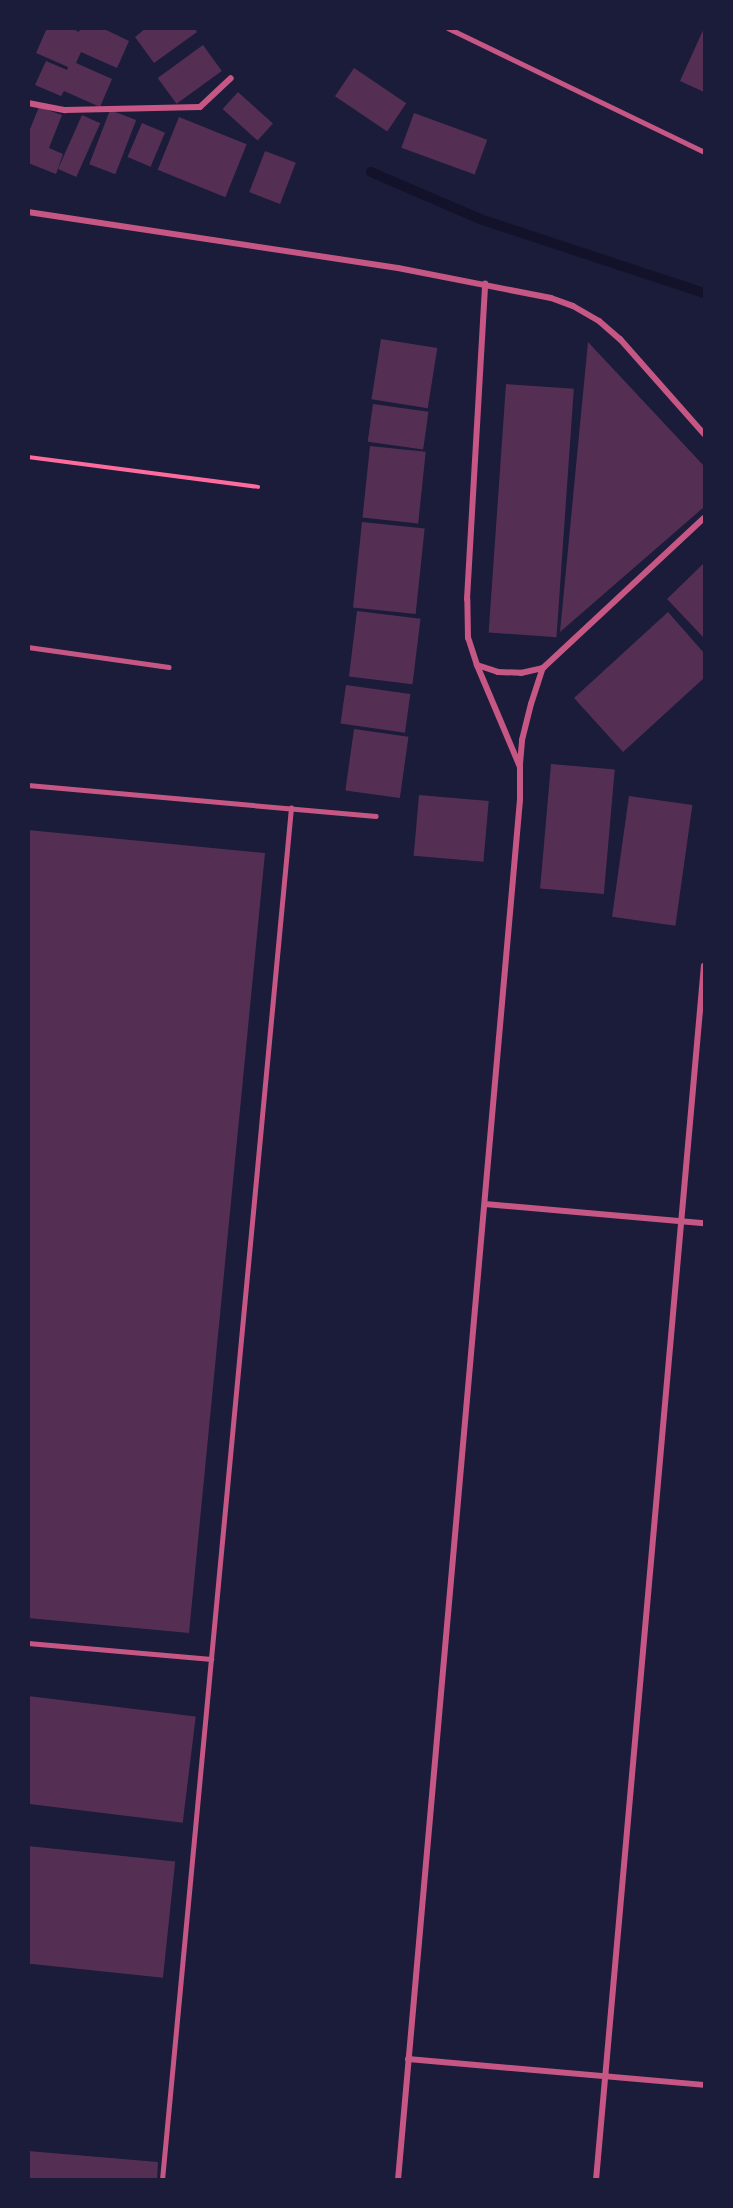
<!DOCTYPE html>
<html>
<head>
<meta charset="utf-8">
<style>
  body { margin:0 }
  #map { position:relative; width:733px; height:2208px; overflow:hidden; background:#1b1b3a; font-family:"Source Sans 3",sans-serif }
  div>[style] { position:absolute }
  .stream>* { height:10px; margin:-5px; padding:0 5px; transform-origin:5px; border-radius:5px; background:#12122b }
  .building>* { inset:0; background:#542f53; transform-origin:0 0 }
  .path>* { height:4px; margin:-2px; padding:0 2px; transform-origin:2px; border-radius:2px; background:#ff6b9d }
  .service>* { height:4.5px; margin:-2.25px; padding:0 2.25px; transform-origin:2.25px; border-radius:2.25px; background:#c65784 }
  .minor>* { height:6px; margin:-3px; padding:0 3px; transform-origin:3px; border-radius:3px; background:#c65784 }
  span { translate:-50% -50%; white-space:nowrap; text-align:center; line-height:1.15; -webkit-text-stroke:4.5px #1b1b3a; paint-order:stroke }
  .frame { position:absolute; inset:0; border:30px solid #1b1b3a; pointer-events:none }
</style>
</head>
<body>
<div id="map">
  <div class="stream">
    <i style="left:371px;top:172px;width:119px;rotate:23.3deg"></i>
    <i style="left:480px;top:219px;width:236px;rotate:18.3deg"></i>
  </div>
  <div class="building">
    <i style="clip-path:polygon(47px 28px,71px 28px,79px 32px,80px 28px,102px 28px,129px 41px,117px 68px,81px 52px,76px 63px,112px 79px,100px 107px,64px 91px,61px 96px,35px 85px,46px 61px,67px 70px,68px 67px,36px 53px)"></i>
    <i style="clip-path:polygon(146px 28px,194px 28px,197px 32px,154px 63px,135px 37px)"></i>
    <i style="clip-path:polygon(704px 28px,704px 92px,680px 81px)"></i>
    <i style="left:203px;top:45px;width:32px;height:56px;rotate:54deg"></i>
    <i style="left:354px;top:68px;width:63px;height:34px;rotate:34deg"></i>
    <i style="left:238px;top:92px;width:47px;height:23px;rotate:42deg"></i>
    <i style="clip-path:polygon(39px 107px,62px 115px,49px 148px,63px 154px,56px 174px,28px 163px,28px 134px)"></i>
    <i style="left:110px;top:110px;width:28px;height:58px;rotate:21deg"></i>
    <i style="left:414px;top:113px;width:78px;height:37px;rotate:20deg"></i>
    <i style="left:82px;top:115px;width:20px;height:59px;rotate:24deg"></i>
    <i style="left:179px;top:117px;width:73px;height:57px;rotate:22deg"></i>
    <i style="left:142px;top:123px;width:25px;height:37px;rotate:23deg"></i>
    <i style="left:265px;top:151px;width:33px;height:44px;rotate:21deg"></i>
    <i style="left:381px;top:339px;width:57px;height:61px;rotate:9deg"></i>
    <i style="clip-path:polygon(588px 342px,704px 466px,704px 507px,560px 632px)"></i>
    <i style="left:506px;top:384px;width:68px;height:249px;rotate:4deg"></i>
    <i style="left:373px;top:404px;width:56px;height:38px;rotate:8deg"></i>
    <i style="left:370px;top:446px;width:56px;height:72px;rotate:6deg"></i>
    <i style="left:362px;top:522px;width:63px;height:86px;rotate:6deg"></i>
    <i style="clip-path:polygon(704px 563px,704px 638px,667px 599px)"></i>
    <i style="left:357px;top:611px;width:64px;height:66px;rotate:7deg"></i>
    <i style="clip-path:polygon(668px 612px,704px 653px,704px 678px,623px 752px,574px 698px)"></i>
    <i style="left:346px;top:685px;width:65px;height:39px;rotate:8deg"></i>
    <i style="left:354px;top:729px;width:55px;height:62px;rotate:8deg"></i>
    <i style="left:551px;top:764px;width:64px;height:125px;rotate:5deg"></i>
    <i style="left:419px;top:795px;width:70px;height:61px;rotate:5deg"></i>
    <i style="left:629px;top:796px;width:64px;height:122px;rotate:8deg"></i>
    <i style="clip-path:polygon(28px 830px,265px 853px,189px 1633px,28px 1618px)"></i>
    <i style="left:28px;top:1696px;width:169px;height:107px;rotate:7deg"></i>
    <i style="left:28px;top:1846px;width:148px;height:117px;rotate:6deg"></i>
    <i style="clip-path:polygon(28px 2151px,158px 2162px,157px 2180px,28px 2180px)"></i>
  </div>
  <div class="path">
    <i style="left:28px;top:457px;width:232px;rotate:7.4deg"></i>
  </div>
  <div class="service">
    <i style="left:448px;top:28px;width:284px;rotate:25.8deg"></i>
    <i style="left:28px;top:647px;width:142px;rotate:8.1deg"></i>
    <i style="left:28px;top:785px;width:349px;rotate:5.1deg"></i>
    <i style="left:28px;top:1643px;width:184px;rotate:5deg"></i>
    <i style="left:162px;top:2180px;width:1378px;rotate:-84.63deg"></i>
  </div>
  <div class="minor">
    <i style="left:28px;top:103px;width:38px;rotate:11deg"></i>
    <i style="left:65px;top:110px;width:135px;rotate:-1.3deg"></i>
    <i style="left:200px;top:107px;width:42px;rotate:-43.1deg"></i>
    <i style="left:28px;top:212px;width:374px;rotate:8.6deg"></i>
    <i style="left:398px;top:268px;width:156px;rotate:11.1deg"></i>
    <i style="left:551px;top:298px;width:23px;rotate:20deg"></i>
    <i style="left:573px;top:306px;width:30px;rotate:30deg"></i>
    <i style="left:599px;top:321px;width:28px;rotate:41deg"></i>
    <i style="left:620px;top:339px;width:127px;rotate:48.5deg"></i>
    <i style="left:477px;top:665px;width:22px;rotate:18deg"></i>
    <i style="left:498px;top:672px;width:23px;rotate:2deg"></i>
    <i style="left:521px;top:673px;width:23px;rotate:-13deg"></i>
    <i style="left:520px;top:764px;width:24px;rotate:-85deg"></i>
    <i style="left:522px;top:740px;width:37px;rotate:-76deg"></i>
    <i style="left:531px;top:704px;width:38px;rotate:-72deg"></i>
    <i style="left:543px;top:668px;width:220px;rotate:-43deg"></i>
    <i style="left:485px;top:1204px;width:220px;rotate:5deg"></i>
    <i style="left:408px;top:2059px;width:297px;rotate:5deg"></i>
    <i style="left:398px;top:2180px;width:1385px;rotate:-84.95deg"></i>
    <i style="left:520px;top:800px;width:33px;rotate:-90deg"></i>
    <i style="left:520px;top:767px;width:111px;rotate:-112.9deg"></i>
    <i style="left:477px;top:665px;width:28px;rotate:-108deg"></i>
    <i style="left:468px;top:638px;width:39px;rotate:-91deg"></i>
    <i style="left:467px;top:599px;width:316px;rotate:-86.7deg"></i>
    <i style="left:596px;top:2180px;width:1219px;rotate:-84.92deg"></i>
  </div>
  <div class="frame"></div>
</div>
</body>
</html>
